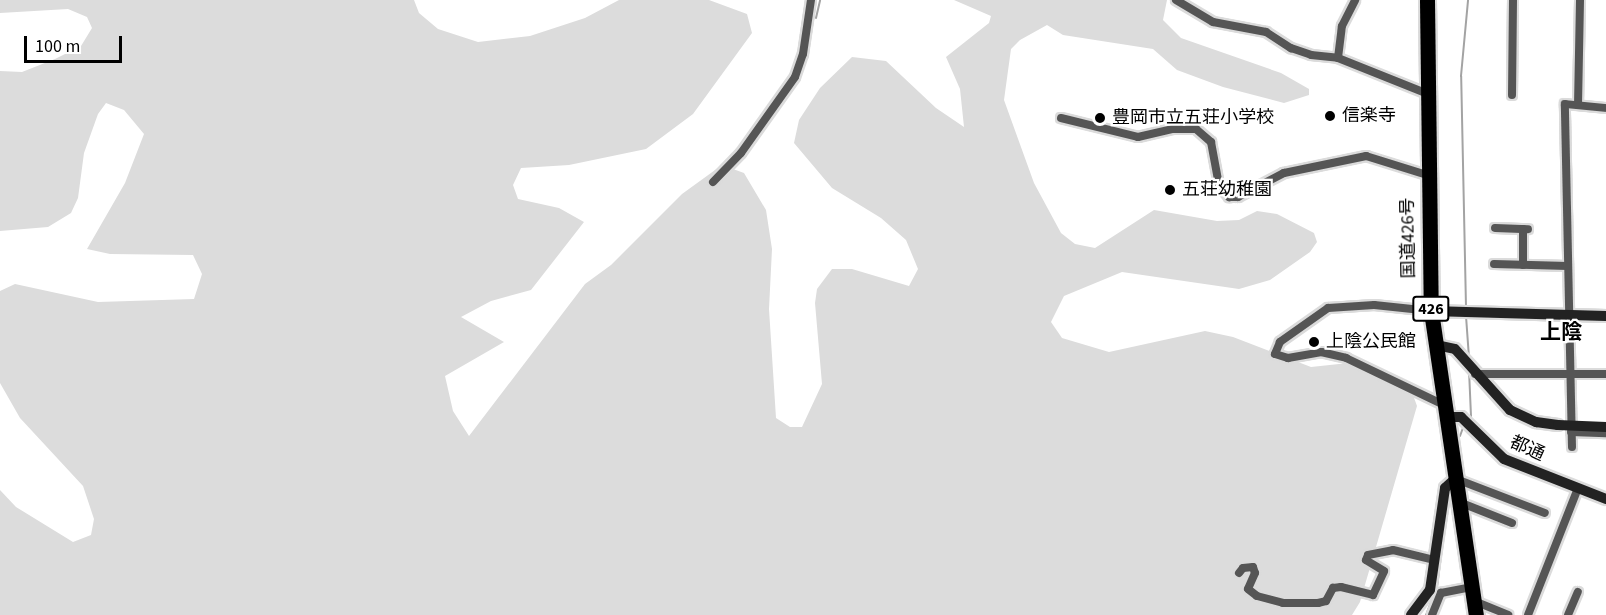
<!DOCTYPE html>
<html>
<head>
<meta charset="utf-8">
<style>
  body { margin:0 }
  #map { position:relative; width:1606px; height:615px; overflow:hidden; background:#fff; font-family:"Source Sans 3","Noto Sans JP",sans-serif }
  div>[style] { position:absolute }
  .green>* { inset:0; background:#dcdcdc }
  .stream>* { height:2px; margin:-1px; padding:0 1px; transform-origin:1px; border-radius:1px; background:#a3a3a3 }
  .roads { filter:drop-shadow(2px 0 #dbdbdb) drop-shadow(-2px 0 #dbdbdb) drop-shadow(0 2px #dbdbdb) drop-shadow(0 -2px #dbdbdb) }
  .street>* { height:8px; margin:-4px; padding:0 4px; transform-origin:4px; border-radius:4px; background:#555 }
  .secondary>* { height:10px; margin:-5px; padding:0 5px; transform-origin:5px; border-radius:5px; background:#222 }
  .highway>* { height:15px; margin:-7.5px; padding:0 7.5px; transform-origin:7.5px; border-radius:7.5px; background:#000 }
  .secondary-bridge>* { height:10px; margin:-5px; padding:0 5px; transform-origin:5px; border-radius:5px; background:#222 }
  .dots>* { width:16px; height:16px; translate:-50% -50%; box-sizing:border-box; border:3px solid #fff; border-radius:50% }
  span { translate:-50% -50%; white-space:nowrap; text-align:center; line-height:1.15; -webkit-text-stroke:4.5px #fff; paint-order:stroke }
  .shield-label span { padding:2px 4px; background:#fff; border:2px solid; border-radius:4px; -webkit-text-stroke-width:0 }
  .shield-label { font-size:16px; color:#000; font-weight:700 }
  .poi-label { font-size:18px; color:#000 }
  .left { translate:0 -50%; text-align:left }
  .street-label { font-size:18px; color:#000 }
  .quarter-label { font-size:21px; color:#000; font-weight:700 }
  .scale { position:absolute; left:24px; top:36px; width:98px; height:27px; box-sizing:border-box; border:3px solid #000; border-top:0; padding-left:8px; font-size:18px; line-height:21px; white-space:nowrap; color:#000; -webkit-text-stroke:4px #fff; paint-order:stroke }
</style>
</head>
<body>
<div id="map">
  <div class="green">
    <i style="clip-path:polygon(0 0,414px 0,419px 13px,438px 29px,478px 42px,530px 36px,585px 18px,619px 0,709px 0,747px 14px,752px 33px,693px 114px,646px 149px,569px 165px,521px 168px,513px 185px,518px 199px,559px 208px,584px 222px,531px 290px,491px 301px,461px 317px,504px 342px,445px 376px,453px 411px,469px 436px,585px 284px,611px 265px,682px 194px,722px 165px,744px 173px,766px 210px,772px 249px,769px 309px,776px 418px,790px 427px,802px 427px,822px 384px,815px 303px,817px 289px,832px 269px,852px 269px,909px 286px,918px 269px,906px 240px,881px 218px,832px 188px,794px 143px,799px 120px,820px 88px,852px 57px,886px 61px,936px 108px,964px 127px,960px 89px,946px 57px,989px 23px,991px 16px,954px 0,1167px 0,1163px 20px,1181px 38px,1281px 73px,1309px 89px,1309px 95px,1284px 103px,1223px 87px,1177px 70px,1153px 49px,1063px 35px,1047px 25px,1020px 40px,1011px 49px,1004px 100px,1034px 183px,1061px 233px,1075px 244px,1095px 248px,1154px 210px,1217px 221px,1239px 220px,1257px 211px,1277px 214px,1314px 233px,1317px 242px,1310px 252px,1270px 280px,1239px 289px,1122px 272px,1064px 296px,1051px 322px,1062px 338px,1109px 352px,1205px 331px,1233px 337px,1311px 367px,1367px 361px,1409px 384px,1417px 406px,1360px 602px,1352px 615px,0 615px,0 490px,16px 507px,73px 542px,91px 535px,94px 519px,83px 486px,20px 418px,0 383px,0 291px,15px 284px,98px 302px,194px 299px,202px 274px,193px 255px,110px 254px,87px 249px,125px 183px,144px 134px,124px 110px,106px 103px,98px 114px,84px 153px,78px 198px,71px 213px,48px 227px,0 231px,0 71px,22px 72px,55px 59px,81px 46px,92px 28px,87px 17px,68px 9px,0 13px)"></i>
  </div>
  <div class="stream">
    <i style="left:816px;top:18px;width:18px;rotate:-77deg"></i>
    <i style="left:1466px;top:307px;width:231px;rotate:-91.2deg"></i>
    <i style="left:1461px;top:76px;width:76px;rotate:-84.7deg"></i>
    <i style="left:1466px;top:316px;width:42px;rotate:85.9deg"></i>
    <i style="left:1468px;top:420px;width:5px;rotate:-53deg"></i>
    <i style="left:1471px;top:416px;width:46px;rotate:-92.5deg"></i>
    <i style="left:1460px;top:436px;width:12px;rotate:-70deg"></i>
    <i style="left:1426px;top:615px;width:30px;rotate:-69deg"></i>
    <i style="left:1437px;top:587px;width:72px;rotate:-82.8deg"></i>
  </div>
  <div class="roads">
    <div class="street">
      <i style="left:1176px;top:0;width:43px;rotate:30.7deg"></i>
      <i style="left:1213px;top:22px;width:54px;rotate:10.7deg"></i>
      <i style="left:1266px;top:32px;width:30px;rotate:33deg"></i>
      <i style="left:1291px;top:48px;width:21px;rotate:19deg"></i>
      <i style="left:1311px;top:55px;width:27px;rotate:6deg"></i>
      <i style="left:1338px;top:58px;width:97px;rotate:21.8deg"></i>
      <i style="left:1338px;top:58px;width:32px;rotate:-83deg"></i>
      <i style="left:1342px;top:26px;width:29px;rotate:-63deg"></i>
      <i style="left:1512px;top:95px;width:95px;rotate:-89.4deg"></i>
      <i style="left:1578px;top:105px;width:105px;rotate:-88.9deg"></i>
      <i style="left:1061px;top:118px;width:79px;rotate:13.9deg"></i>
      <i style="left:1138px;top:137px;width:36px;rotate:-13deg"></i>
      <i style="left:1173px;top:129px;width:23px"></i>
      <i style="left:1196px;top:129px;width:20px;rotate:41deg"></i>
      <i style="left:1211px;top:142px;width:44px;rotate:79.5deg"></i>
      <i style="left:1219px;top:185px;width:16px;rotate:50deg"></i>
      <i style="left:1229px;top:197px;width:9px"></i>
      <i style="left:1238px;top:197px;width:52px;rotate:-27.6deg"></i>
      <i style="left:1284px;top:173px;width:84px;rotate:-11.7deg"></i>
      <i style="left:1366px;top:156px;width:64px;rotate:17.3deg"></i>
      <i style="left:713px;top:182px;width:40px;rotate:-46deg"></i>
      <i style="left:741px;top:153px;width:93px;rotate:-54.6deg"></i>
      <i style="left:795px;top:77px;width:24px;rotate:-71deg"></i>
      <i style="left:803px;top:54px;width:55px;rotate:-81.6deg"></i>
      <i style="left:1495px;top:228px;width:33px;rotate:2deg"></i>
      <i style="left:1523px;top:229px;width:36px;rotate:90deg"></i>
      <i style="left:1494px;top:264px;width:74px;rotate:1.5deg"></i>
      <i style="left:1431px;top:311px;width:57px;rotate:-174deg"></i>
      <i style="left:1374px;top:305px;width:46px;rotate:176.3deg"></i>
      <i style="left:1328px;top:308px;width:59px;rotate:144.7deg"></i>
      <i style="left:1280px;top:342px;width:13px;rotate:113deg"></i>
      <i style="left:1275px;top:354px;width:14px;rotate:17deg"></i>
      <i style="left:1288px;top:358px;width:34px;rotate:-10deg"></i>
      <i style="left:1321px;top:352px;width:26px;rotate:13deg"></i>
      <i style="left:1346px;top:358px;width:109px;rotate:25.6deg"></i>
      <i style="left:1475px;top:374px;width:131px"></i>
      <i style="left:1571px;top:432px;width:35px;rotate:2deg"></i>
      <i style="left:1572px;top:447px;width:343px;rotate:-91.2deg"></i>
      <i style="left:1565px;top:104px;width:41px;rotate:5.6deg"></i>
      <i style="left:1456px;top:479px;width:95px;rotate:20.9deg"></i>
      <i style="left:1459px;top:502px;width:57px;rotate:21.6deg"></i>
      <i style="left:1239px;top:573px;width:6px;rotate:-51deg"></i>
      <i style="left:1243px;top:568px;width:10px;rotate:-6deg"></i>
      <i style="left:1253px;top:567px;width:6px;rotate:72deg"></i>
      <i style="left:1255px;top:573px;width:17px;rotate:114deg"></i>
      <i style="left:1248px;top:589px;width:11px;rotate:38deg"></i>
      <i style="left:1257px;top:596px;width:27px;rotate:15deg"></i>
      <i style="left:1283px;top:603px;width:35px"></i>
      <i style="left:1318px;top:603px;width:8px;rotate:-14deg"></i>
      <i style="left:1326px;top:601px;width:15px;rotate:-62deg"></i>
      <i style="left:1333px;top:588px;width:8px;rotate:-7deg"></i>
      <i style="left:1341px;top:587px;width:33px;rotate:14deg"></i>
      <i style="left:1373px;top:595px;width:26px;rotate:-65deg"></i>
      <i style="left:1384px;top:571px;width:21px;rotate:-149deg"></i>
      <i style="left:1366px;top:560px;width:5px;rotate:-68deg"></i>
      <i style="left:1368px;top:555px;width:25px;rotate:-11deg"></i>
      <i style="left:1393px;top:550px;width:42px;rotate:13.7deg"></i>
      <i style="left:1474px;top:601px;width:37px;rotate:22deg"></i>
      <i style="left:1432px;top:615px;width:24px;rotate:-68deg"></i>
      <i style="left:1441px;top:593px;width:32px;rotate:-11deg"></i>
      <i style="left:1528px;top:615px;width:136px;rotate:-68.5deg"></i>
      <i style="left:1568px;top:615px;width:25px;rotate:-67deg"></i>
    </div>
    <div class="secondary">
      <i style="left:1431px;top:311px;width:175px;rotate:1.6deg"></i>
      <i style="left:1436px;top:345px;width:19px;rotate:12deg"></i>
      <i style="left:1455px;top:349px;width:82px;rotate:48deg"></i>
      <i style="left:1510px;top:410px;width:29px;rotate:25deg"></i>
      <i style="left:1536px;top:422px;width:22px;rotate:8deg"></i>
      <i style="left:1446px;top:417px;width:15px"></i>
      <i style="left:1461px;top:417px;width:60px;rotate:44.3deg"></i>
      <i style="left:1504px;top:459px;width:110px;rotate:21.4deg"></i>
      <i style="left:1411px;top:615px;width:31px;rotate:-53deg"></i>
      <i style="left:1430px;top:590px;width:103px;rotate:-81.6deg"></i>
      <i style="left:1445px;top:488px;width:13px;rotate:-42deg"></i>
    </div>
    <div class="highway">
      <i style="left:1427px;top:0;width:311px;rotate:89.3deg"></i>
      <i style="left:1431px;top:311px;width:307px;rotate:81.6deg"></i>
    </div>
  </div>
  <div class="secondary-bridge">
    <i style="left:1558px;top:425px;width:48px;rotate:2.4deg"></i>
  </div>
  <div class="dots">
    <i style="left:1330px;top:116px;background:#000"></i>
    <i style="left:1100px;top:118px;background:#000"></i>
    <i style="left:1170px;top:190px;background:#000"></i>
    <i style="left:1314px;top:342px;background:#000"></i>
  </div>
  <div class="shield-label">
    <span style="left:1431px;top:309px">426</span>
  </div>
  <div class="poi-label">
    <span class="left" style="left:1342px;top:116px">信楽寺</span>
    <span class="left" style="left:1112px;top:118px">豊岡市立五荘小学校</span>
    <span class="left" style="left:1182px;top:190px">五荘幼稚園</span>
    <span class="left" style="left:1326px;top:342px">上陰公民館</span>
  </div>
  <div class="street-label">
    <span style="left:1409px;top:238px;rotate:-91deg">国道426号</span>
    <span style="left:1527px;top:449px;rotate:24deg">都通</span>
  </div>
  <div class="quarter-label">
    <span style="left:1561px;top:332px">上陰</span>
  </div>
  <div class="scale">100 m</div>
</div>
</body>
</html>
